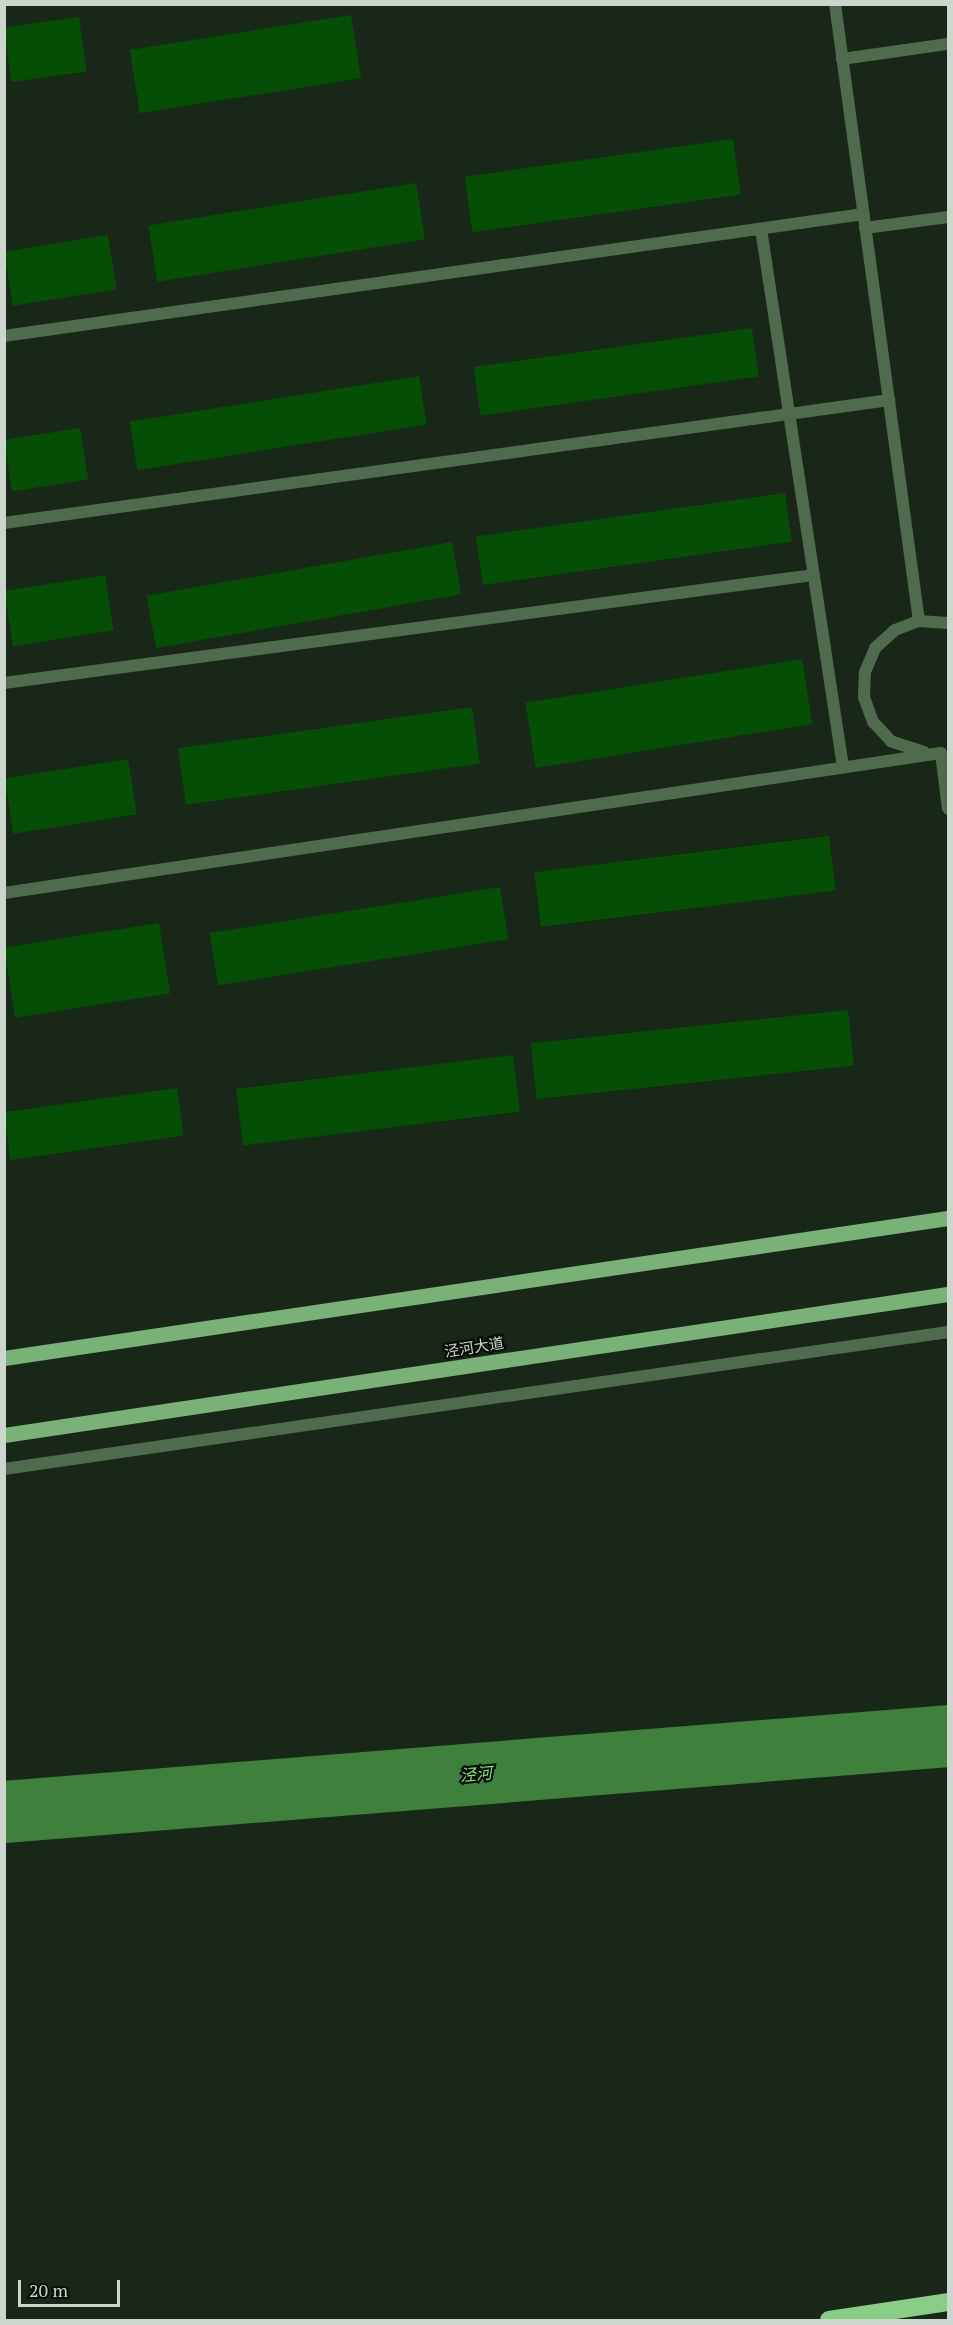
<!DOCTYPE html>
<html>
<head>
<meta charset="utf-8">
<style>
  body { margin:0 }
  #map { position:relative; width:953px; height:2325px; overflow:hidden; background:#192718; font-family:"PT Serif","Noto Sans SC",serif }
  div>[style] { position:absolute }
  .river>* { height:62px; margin:-31px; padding:0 31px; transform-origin:31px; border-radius:31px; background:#3f803c }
  .building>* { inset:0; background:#044e06; transform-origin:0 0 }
  .street>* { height:12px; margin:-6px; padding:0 6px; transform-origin:6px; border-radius:6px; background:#506a4e }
  .primary>* { height:15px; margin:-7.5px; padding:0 7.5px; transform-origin:7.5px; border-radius:7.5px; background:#79b176 }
  .highway>* { height:18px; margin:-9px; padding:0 9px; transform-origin:9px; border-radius:9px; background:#8acd86 }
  span { translate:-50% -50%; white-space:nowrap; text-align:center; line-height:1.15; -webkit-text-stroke:4.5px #080e08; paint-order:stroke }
  .street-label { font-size:15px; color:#cdd6cc }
  .water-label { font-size:16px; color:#8de488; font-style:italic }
  .frame { position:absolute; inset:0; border:6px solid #cdd6cc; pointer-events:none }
  .scale { position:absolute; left:18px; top:2280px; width:102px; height:27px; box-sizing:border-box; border:3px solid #cdd6cc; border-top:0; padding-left:8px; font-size:18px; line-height:21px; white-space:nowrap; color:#cdd6cc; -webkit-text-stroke:4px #080e08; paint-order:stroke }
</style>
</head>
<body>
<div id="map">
  <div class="river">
    <i style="left:4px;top:1812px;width:947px;rotate:-4.6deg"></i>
  </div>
  <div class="building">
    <i style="left:351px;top:15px;width:64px;height:224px;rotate:81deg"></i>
    <i style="left:79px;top:17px;width:55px;height:76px;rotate:82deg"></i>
    <i style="left:733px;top:139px;width:56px;height:271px;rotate:82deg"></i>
    <i style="left:416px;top:183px;width:57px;height:271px;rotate:81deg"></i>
    <i style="left:108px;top:235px;width:55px;height:105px;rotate:81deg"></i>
    <i style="left:752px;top:328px;width:49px;height:281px;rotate:82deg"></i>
    <i style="left:419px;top:376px;width:49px;height:293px;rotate:81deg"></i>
    <i style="left:80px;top:428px;width:52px;height:77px;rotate:81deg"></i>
    <i style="left:785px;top:493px;width:49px;height:312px;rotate:82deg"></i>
    <i style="left:452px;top:542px;width:53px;height:310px;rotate:80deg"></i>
    <i style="left:105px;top:575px;width:56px;height:102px;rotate:81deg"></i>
    <i style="left:802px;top:659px;width:66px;height:280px;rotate:81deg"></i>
    <i style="left:472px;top:707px;width:57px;height:297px;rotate:82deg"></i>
    <i style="left:128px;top:759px;width:56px;height:125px;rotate:81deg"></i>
    <i style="left:829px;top:836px;width:55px;height:297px;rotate:83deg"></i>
    <i style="left:500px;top:887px;width:53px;height:294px;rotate:81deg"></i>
    <i style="left:159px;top:923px;width:71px;height:157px;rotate:81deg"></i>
    <i style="left:848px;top:1010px;width:56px;height:319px;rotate:84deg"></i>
    <i style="left:513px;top:1055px;width:57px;height:279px;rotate:83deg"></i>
    <i style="left:177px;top:1088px;width:48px;height:175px;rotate:82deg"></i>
  </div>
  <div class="street">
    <i style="left:835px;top:4px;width:623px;rotate:82.25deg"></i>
    <i style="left:842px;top:59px;width:107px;rotate:-8.1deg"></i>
    <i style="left:865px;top:228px;width:84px;rotate:-7.5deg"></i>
    <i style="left:761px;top:229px;width:544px;rotate:81.33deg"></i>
    <i style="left:4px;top:336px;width:868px;rotate:-8.08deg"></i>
    <i style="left:4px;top:523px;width:894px;rotate:-7.91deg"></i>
    <i style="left:4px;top:683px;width:816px;rotate:-7.6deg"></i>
    <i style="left:924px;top:752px;width:35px;rotate:-162deg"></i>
    <i style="left:891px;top:741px;width:26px;rotate:-133deg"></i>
    <i style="left:873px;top:722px;width:27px;rotate:-110deg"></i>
    <i style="left:864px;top:697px;width:25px;rotate:-88deg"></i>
    <i style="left:865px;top:672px;width:26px;rotate:-67deg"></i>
    <i style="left:875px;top:648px;width:27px;rotate:-42deg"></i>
    <i style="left:895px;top:630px;width:26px;rotate:-21deg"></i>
    <i style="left:919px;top:621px;width:29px;rotate:4deg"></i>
    <i style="left:4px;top:893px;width:947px;rotate:-8.5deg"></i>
    <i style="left:941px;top:753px;width:56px;rotate:82.9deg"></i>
    <i style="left:4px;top:1469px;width:954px;rotate:-8.26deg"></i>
  </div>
  <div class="primary">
    <i style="left:4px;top:1358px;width:954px;rotate:-8.44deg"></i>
    <i style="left:4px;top:1435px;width:954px;rotate:-8.5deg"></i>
  </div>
  <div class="highway">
    <i style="left:829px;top:2320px;width:120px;rotate:-8.6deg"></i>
  </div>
  <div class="street-label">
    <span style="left:474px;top:1347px;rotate:-9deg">泾河大道</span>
  </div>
  <div class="water-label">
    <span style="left:476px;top:1774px;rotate:-5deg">泾河</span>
  </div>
  <div class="frame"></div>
  <div class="scale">20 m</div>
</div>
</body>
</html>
